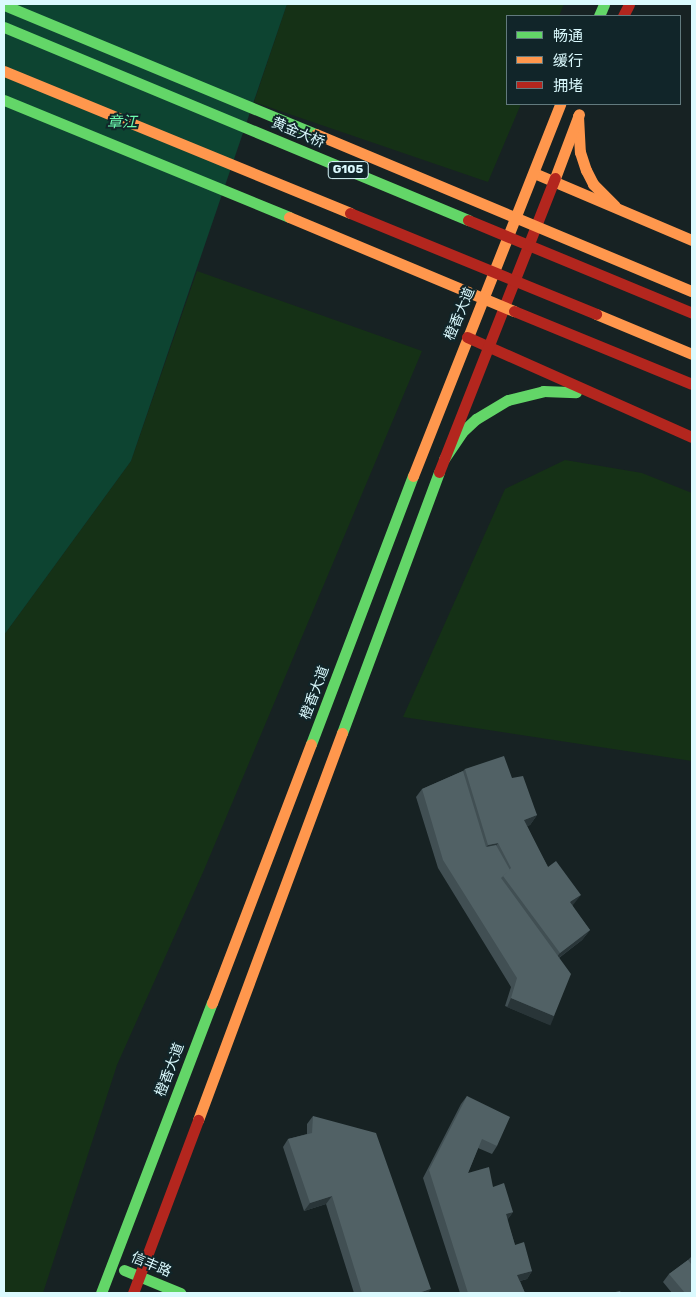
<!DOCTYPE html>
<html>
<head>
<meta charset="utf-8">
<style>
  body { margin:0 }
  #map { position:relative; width:696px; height:1297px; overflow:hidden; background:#172223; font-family:Rubik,"Noto Sans SC",sans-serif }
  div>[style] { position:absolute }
  .green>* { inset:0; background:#153116 }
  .water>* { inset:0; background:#0d4431 }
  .fast>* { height:11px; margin:-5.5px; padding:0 5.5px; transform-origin:5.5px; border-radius:5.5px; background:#63d668 }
  .slow>* { height:11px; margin:-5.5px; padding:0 5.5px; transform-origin:5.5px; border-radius:5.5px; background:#ff974d }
  .jam>* { height:11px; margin:-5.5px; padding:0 5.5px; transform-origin:5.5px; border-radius:5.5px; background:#b3261e }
  .fast-bridge>* { height:11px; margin:-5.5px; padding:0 5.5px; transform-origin:5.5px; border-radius:5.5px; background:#63d668 }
  .slow-bridge>* { height:11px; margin:-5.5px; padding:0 5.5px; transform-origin:5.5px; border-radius:5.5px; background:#ff974d }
  .jam-bridge>* { height:11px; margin:-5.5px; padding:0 5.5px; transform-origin:5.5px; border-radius:5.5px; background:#b3261e }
  .wall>* { inset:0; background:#414f53 }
  .shaded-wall>* { inset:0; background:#293538; transform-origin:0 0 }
  .building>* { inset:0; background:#516165 }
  span { translate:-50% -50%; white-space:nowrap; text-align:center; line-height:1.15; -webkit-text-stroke:4px #112529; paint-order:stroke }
  .shield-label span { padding:1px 4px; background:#112529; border:1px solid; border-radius:4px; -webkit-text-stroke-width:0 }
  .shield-label { font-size:12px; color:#dbfafe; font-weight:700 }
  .street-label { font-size:14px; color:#dbfafe }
  .water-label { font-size:15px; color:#6cfbaf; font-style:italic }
  .frame { position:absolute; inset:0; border:5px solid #dbfafe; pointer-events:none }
  .legend { position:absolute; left:506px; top:15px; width:175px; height:90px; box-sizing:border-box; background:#112529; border:1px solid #627a7e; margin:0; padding:6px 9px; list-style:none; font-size:15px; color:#dbfafe }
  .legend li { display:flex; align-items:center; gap:10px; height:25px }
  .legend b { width:25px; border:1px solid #627a7e }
</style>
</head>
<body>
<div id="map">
  <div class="green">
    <i style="clip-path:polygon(287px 4px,564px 4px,559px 16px,507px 16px,507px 104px,521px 104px,488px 182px,254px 102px)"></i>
    <i style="clip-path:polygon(197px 271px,422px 351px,204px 870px,117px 1065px,43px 1293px,4px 1293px,4px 635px,131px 461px)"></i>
    <i style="clip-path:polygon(565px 460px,642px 473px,692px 493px,692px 761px,403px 717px,505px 489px)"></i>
  </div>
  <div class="water">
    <i style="clip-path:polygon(4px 4px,287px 4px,131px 461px,4px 635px)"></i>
  </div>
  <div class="fast">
    <i style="left:599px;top:16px;width:13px;rotate:-67deg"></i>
    <i style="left:444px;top:459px;width:32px;rotate:-56deg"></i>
    <i style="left:462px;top:432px;width:19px;rotate:-43deg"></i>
    <i style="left:476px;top:419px;width:37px;rotate:-31deg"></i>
    <i style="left:508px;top:400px;width:36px;rotate:-14deg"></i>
    <i style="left:543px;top:391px;width:33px;rotate:2deg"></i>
    <i style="left:342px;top:733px;width:278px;rotate:-69.6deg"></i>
    <i style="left:311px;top:744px;width:287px;rotate:-69.2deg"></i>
    <i style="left:124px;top:1270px;width:61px;rotate:22.3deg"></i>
    <i style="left:101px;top:1293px;width:311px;rotate:-69.1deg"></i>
  </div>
  <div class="slow">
    <i style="left:578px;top:116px;width:36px;rotate:87deg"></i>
    <i style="left:580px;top:152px;width:19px;rotate:72deg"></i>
    <i style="left:586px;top:170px;width:16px;rotate:63deg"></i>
    <i style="left:593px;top:184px;width:31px;rotate:45deg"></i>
    <i style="left:534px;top:173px;width:172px;rotate:23deg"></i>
    <i style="left:555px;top:178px;width:68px;rotate:-69.4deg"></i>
    <i style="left:413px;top:476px;width:400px;rotate:-68.4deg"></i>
    <i style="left:212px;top:1003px;width:277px;rotate:-69.1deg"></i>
    <i style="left:198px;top:1120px;width:413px;rotate:-69.6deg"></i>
  </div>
  <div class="jam">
    <i style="left:623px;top:16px;width:13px;rotate:-63deg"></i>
    <i style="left:467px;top:337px;width:246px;rotate:24deg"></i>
    <i style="left:439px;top:472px;width:316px;rotate:-68.5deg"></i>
    <i style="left:133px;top:1293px;width:185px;rotate:-69.4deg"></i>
  </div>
  <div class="fast-bridge">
    <i style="left:4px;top:5px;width:338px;rotate:22.5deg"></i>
    <i style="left:4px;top:27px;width:503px;rotate:22.58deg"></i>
    <i style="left:4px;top:100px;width:308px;rotate:22.3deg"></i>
  </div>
  <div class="slow-bridge">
    <i style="left:4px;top:71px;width:374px;rotate:22.3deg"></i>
    <i style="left:316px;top:134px;width:407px;rotate:22.7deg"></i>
    <i style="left:289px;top:217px;width:244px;rotate:22.7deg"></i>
    <i style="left:596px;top:314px;width:104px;rotate:22.6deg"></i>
  </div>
  <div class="jam-bridge">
    <i style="left:350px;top:213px;width:266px;rotate:22.3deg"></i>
    <i style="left:468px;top:220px;width:243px;rotate:22.5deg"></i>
    <i style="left:514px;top:311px;width:192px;rotate:22.3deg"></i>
  </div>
  <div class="wall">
    <i style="clip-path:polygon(465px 769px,512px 778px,537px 815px,530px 825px,527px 826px,538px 849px,548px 867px,573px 905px,572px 906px,590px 930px,582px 940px,559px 958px,554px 1016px,548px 1024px,505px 1006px,511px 987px,438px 868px,416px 797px,422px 789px,463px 771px)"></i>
    <i style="clip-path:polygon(467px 1096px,497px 1146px,492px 1154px,478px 1148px,468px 1173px,493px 1187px,513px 1212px,507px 1220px,515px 1245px,532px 1271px,527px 1279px,520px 1281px,525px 1293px,460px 1293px,423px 1178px,461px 1104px)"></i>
    <i style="clip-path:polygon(313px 1116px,428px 1293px,354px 1293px,326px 1204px,304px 1211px,283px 1147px,288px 1139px,307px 1134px,307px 1124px)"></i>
    <i style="clip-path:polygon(692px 1256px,692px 1293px,672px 1293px,663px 1282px,669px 1274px,688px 1260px)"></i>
  </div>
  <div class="shaded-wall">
    <i style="clip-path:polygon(537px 815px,530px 825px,517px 830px,524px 820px)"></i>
    <i style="clip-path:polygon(498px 843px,491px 853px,481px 855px,488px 845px)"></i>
    <i style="clip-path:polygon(581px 895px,573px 905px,563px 912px,570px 902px)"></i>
    <i style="clip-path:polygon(590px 930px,582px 940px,552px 963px,560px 953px)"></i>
    <i style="left:511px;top:998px;width:47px;height:10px;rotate:23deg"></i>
    <i style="clip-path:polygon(332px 1196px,326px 1204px,304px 1211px,310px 1203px)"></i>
    <i style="clip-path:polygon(513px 1212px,507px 1220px,506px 1214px)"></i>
    <i style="clip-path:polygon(532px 1271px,527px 1279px,512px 1283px,517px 1275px)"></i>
    <i style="clip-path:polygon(431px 1289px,428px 1293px,418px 1293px)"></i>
  </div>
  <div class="building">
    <i style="clip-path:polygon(504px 756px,512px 778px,523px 776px,537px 815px,524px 820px,548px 867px,556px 861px,581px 895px,570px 902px,590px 930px,560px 953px,503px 876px,511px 868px,498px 843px,488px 845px,465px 769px)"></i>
    <i style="clip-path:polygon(463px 771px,486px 847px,496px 845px,510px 870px,501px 878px,571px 974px,554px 1016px,511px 998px,517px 978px,443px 860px,422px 789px)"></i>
    <i style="clip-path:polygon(467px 1096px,510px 1117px,497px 1146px,482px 1139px,468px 1173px,489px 1167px,493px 1187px,504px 1183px,513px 1212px,506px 1214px,515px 1245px,524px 1242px,532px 1271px,517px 1275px,525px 1293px,468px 1293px,429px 1170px)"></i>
    <i style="clip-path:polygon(313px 1116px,376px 1133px,431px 1289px,418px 1293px,362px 1293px,332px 1196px,310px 1203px,288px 1139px,312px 1133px)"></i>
    <i style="clip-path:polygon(688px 1260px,692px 1265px,692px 1293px,685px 1293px,669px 1274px)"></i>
    <i style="clip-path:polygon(620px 1291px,621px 1293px,611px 1293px)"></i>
  </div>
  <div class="shield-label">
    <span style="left:348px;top:170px">G105</span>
  </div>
  <div class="street-label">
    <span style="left:298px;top:133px;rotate:23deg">黄金大桥</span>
    <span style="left:460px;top:314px;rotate:-67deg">橙香大道</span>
    <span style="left:315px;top:693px;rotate:-69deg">橙香大道</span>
    <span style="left:170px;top:1070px;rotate:-69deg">橙香大道</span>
    <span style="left:151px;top:1265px;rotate:23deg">信丰路</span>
  </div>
  <div class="water-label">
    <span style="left:122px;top:123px">章江</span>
  </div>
  <div class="frame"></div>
  <ul class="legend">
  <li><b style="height:6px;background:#63d668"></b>畅通</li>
  <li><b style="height:6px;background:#ff974d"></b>缓行</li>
  <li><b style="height:6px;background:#b3261e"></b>拥堵</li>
  </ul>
</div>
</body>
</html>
